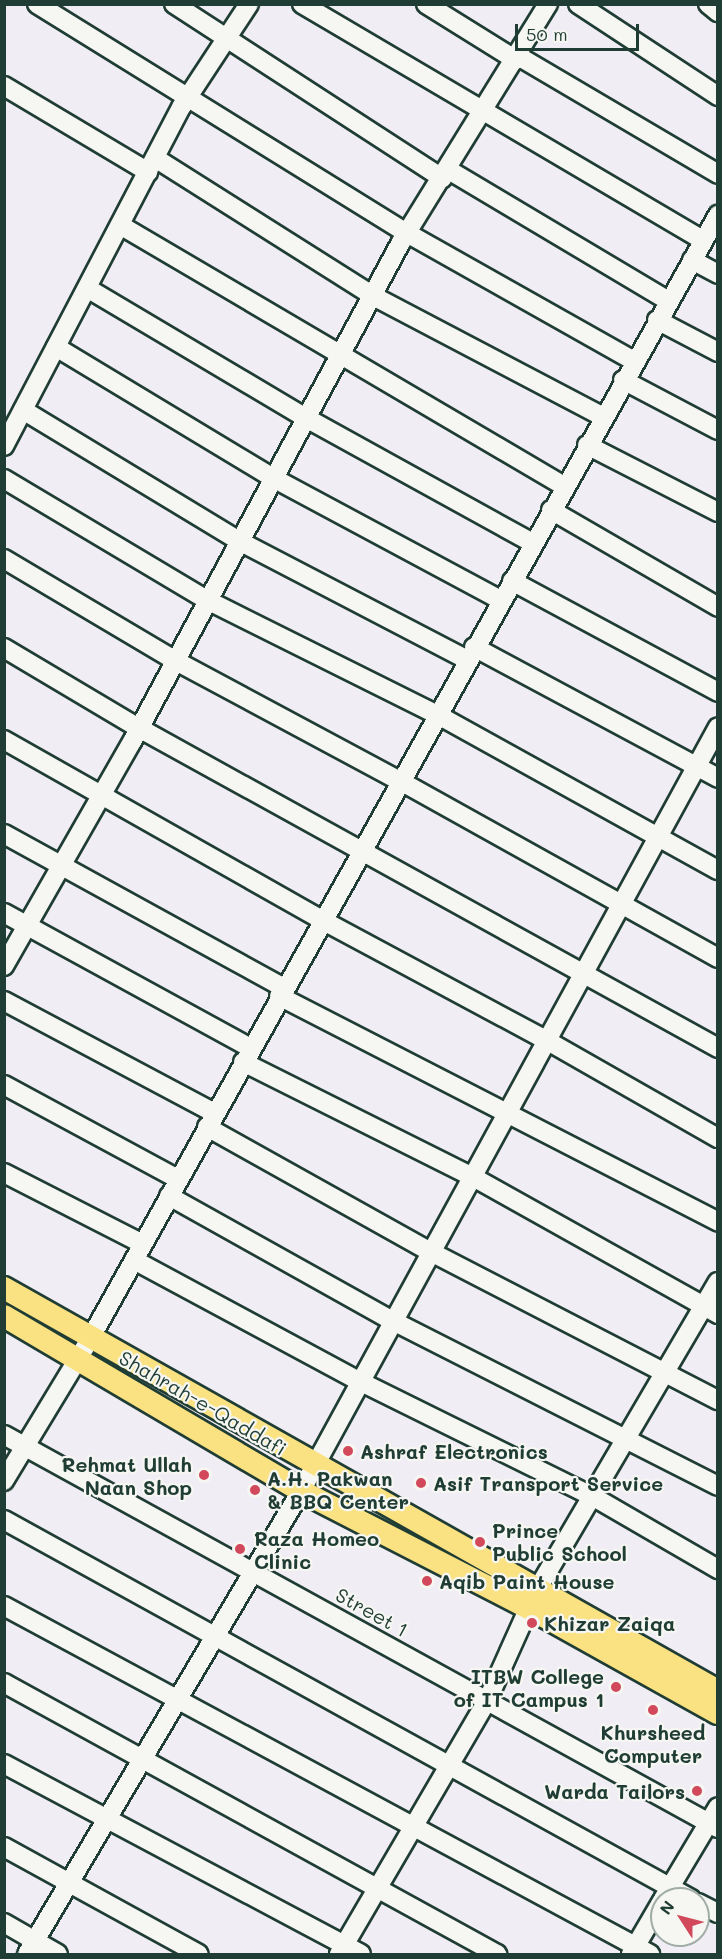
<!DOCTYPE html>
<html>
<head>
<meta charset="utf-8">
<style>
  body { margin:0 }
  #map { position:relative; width:722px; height:1959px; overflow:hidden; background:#f0edf4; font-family:Mali,sans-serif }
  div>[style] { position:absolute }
  .roads { filter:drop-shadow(2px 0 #1f3d34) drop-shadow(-2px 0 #1f3d34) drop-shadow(0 2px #1f3d34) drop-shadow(0 -2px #1f3d34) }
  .minor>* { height:18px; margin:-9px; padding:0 9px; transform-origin:9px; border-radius:9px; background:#f6f6f2 }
  .major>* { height:22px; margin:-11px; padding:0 11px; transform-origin:11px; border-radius:11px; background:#fae181 }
  .dots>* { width:16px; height:16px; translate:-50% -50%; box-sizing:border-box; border:3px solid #f6f6f2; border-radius:50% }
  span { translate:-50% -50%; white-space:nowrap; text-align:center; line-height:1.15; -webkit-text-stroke:4.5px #f6f6f2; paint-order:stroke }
  .street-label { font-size:20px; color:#1f3d34 }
  .poi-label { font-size:20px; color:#1f3d34; font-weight:700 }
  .left { translate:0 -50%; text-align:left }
  .right { translate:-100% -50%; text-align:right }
  .frame { position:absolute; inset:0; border:6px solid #1f3d34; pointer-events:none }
  .north { position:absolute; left:650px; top:1887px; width:60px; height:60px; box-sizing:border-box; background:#f6f6f2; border:2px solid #a0aca6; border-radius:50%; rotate:306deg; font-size:16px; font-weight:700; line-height:24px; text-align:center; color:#1f3d34 }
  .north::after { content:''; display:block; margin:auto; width:21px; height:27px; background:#d1495b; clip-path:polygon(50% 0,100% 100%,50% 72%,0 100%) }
  .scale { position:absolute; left:515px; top:24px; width:124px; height:27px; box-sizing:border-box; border:3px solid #1f3d34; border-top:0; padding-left:8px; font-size:18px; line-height:21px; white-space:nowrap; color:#1f3d34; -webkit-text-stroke:4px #f6f6f2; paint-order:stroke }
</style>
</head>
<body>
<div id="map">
  <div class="roads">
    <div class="minor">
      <i style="left:37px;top:4px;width:435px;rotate:31.8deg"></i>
      <i style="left:407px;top:233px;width:261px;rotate:29.4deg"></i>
      <i style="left:174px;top:4px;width:320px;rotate:33deg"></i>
      <i style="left:302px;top:4px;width:465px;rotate:30.5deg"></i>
      <i style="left:426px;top:4px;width:106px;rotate:31.9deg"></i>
      <i style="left:578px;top:4px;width:168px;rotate:33.3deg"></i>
      <i style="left:708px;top:4px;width:13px;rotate:39deg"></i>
      <i style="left:518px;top:56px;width:232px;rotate:30.5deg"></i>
      <i style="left:4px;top:86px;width:168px;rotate:30.8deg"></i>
      <i style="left:155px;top:158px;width:258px;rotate:32.3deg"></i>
      <i style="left:373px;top:296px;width:260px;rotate:27.7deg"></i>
      <i style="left:447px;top:169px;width:257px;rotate:30.8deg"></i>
      <i style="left:120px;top:225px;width:515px;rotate:30.45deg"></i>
      <i style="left:692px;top:260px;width:30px;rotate:28deg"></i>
      <i style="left:87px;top:288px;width:257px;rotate:30.7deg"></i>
      <i style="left:308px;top:419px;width:257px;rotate:28.9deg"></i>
      <i style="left:657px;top:320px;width:69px;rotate:27.7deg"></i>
      <i style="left:56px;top:347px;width:256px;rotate:31.1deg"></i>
      <i style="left:275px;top:479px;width:256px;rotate:28.2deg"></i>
      <i style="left:623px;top:380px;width:107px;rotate:27.8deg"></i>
      <i style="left:23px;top:410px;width:255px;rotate:31.2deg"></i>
      <i style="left:241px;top:542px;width:256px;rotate:27.5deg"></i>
      <i style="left:587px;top:445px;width:147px;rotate:27.1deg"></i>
      <i style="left:4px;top:446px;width:384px;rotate:-62.4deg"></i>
      <i style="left:182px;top:106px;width:122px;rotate:-56.7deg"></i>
      <i style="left:4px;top:479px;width:239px;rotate:30.8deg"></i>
      <i style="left:209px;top:601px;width:256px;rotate:26.5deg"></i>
      <i style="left:438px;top:715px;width:320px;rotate:29deg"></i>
      <i style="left:551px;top:510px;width:193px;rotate:30.1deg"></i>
      <i style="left:4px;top:559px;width:200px;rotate:30.7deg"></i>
      <i style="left:176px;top:661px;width:256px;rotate:28.2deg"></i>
      <i style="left:402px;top:782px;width:362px;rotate:29.1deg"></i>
      <i style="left:512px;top:581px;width:234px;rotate:28.3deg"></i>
      <i style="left:474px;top:647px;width:277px;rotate:28.2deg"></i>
      <i style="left:4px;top:648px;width:157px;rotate:30.7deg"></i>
      <i style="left:139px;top:728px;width:662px;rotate:28.93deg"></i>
      <i style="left:4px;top:740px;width:365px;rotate:29.5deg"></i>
      <i style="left:322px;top:920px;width:254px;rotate:28.2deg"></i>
      <i style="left:546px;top:1040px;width:198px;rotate:29.7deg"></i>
      <i style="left:4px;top:834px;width:320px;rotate:28.8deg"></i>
      <i style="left:4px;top:913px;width:281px;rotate:28.7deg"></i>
      <i style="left:4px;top:966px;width:260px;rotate:-60.3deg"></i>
      <i style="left:133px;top:740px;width:566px;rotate:-61.71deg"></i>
      <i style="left:401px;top:242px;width:280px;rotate:-58.3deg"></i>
      <i style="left:279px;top:996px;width:494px;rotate:27.2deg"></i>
      <i style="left:4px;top:1001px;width:239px;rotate:28deg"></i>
      <i style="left:243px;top:1062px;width:257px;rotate:26.6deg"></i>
      <i style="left:473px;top:1177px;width:281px;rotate:29.2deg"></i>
      <i style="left:4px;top:1085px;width:198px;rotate:28.4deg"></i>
      <i style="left:207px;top:1127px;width:257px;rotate:29.2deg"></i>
      <i style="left:431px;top:1252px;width:323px;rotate:27.3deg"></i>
      <i style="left:4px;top:1173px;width:156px;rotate:27.1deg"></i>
      <i style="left:169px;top:1196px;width:257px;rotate:29.2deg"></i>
      <i style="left:393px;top:1321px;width:364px;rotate:26.9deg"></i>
      <i style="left:134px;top:1260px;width:255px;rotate:28.3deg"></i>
      <i style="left:359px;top:1381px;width:260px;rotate:26.3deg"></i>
      <i style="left:592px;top:1496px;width:146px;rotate:30.1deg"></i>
      <i style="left:4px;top:1435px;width:815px;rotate:28.83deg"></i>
      <i style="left:4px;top:1481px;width:166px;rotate:-58.8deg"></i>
      <i style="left:90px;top:1339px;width:1288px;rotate:-60.81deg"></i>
      <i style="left:4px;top:1520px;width:785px;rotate:28.88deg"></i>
      <i style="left:4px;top:1606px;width:734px;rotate:28.31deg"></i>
      <i style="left:4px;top:1683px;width:563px;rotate:28.8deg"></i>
      <i style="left:4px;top:1764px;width:404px;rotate:28deg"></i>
      <i style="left:4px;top:1847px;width:222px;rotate:28.8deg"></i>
      <i style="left:663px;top:1899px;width:107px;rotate:-59.1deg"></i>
      <i style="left:698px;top:1903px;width:22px;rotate:27deg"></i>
      <i style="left:4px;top:1923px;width:62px;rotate:29.9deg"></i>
      <i style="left:27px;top:1954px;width:538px;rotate:-59.38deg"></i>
      <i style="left:301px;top:1491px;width:870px;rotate:-61.37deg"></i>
      <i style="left:339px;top:1954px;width:293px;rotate:-59.7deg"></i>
      <i style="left:487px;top:1701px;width:122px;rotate:-65.8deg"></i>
      <i style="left:537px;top:1590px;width:357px;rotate:-59.6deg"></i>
      <i style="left:631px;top:1954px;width:61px;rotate:-59.7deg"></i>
    </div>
    <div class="major">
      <i style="left:4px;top:1288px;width:820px;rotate:29.44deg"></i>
      <i style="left:4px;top:1316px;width:345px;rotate:30.5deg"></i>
      <i style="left:301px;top:1491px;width:256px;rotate:27.2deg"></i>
      <i style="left:529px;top:1608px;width:216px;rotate:29.1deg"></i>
    </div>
  </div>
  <div class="dots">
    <i style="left:348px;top:1451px;background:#d1495b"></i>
    <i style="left:204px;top:1475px;background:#d1495b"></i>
    <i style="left:421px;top:1483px;background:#d1495b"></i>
    <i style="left:255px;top:1490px;background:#d1495b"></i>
    <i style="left:480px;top:1542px;background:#d1495b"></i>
    <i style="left:240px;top:1549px;background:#d1495b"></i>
    <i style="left:427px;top:1581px;background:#d1495b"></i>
    <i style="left:532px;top:1623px;background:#d1495b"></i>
    <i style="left:616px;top:1687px;background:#d1495b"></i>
    <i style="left:653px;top:1710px;background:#d1495b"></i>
    <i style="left:697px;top:1791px;background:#d1495b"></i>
  </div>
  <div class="street-label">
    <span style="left:203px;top:1403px;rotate:30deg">Shahrah-e-Qaddafi</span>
    <span style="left:372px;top:1612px;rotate:29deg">Street 1</span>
  </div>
  <div class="poi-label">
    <span class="left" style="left:360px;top:1451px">Ashraf Electronics</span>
    <span class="right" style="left:192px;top:1476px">Rehmat Ullah<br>Naan Shop</span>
    <span class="left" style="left:267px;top:1490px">A.H. Pakwan<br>&amp; BBQ Center</span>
    <span class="left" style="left:433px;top:1483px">Asif Transport Service</span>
    <span class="left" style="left:492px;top:1542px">Prince<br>Public School</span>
    <span class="left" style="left:254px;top:1550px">Raza Homeo<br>Clinic</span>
    <span class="left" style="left:439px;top:1581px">Aqib Paint House</span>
    <span class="left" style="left:544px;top:1623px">Khizar Zaiqa</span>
    <span class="right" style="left:604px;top:1688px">ITBW College<br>of IT Campus 1</span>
    <span style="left:653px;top:1744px">Khursheed<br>Computer</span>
    <span class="right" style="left:685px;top:1791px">Warda Tailors</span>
  </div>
  <div class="frame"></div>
  <div class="north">N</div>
  <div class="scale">50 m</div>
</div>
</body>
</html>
